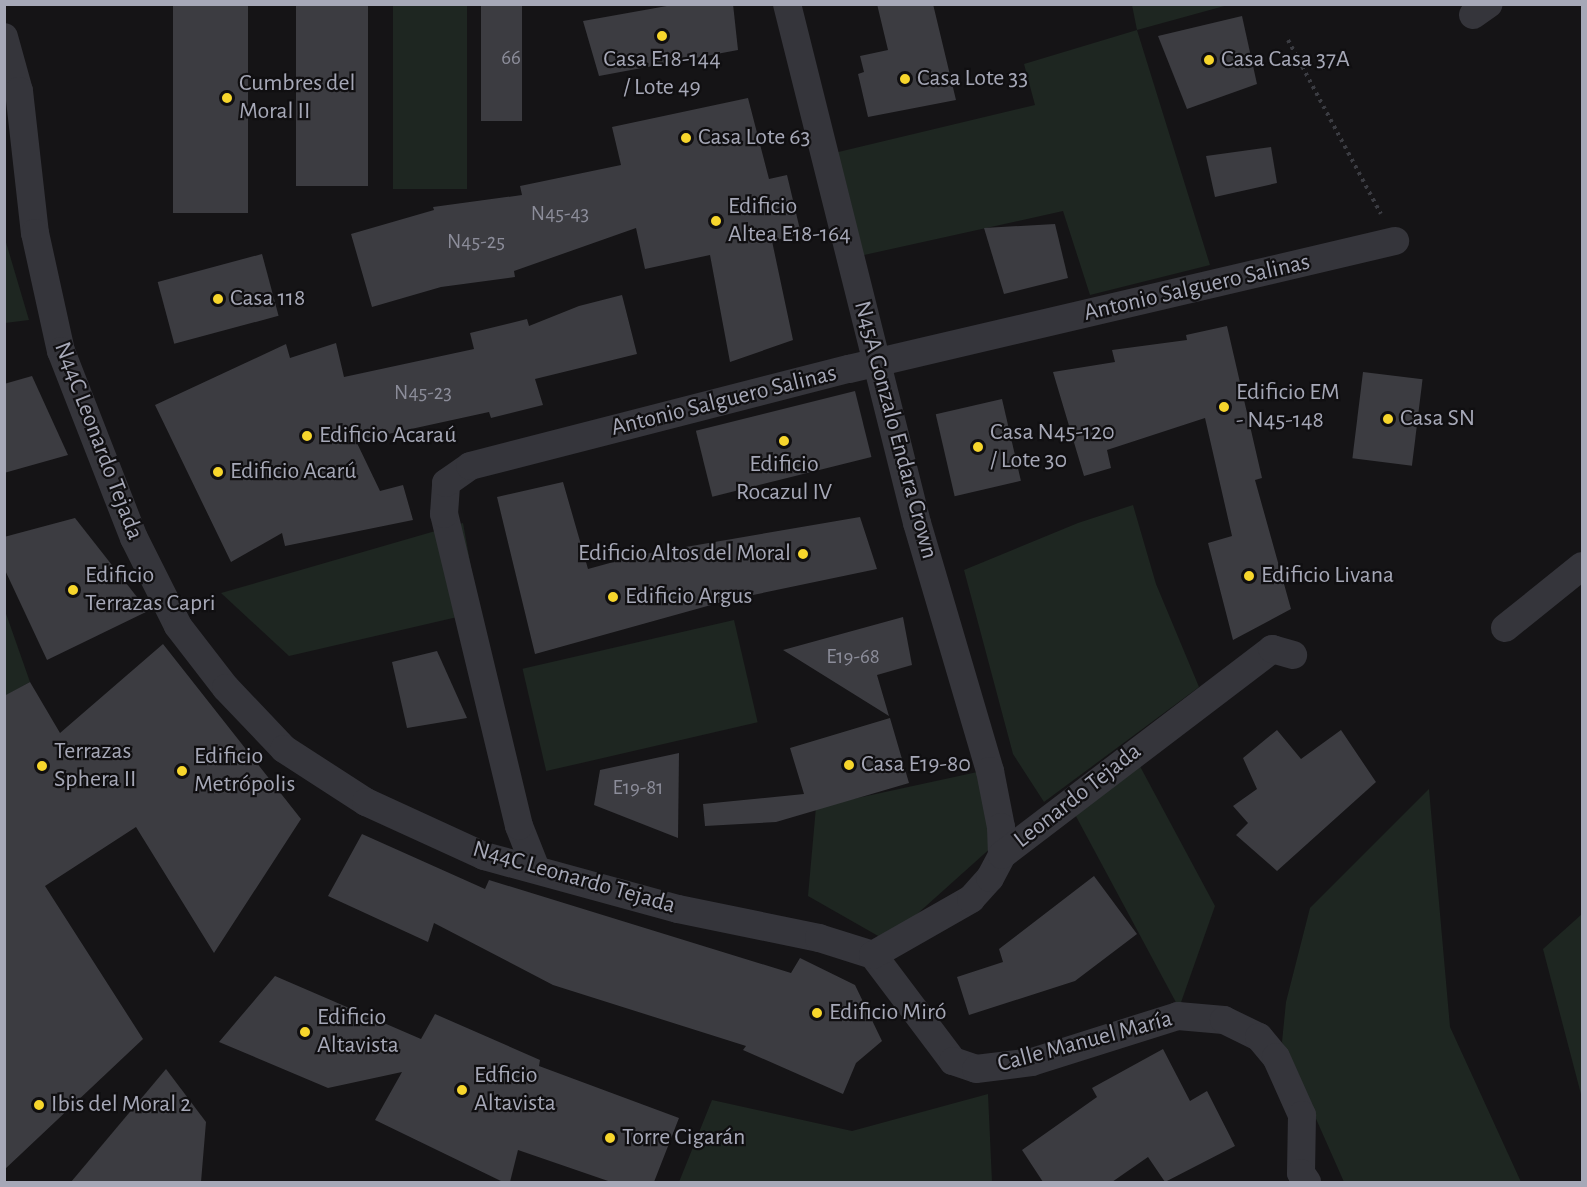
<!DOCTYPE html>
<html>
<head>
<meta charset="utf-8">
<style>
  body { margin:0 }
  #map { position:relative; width:1587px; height:1187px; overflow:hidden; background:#151416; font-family:"Alegreya Sans",sans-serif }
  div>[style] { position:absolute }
  .green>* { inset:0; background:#1e2621; transform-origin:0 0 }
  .building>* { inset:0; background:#3c3c41; transform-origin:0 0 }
  .path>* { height:4px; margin-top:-2px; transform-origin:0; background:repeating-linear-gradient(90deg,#3b3c42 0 3px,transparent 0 7.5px) }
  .street>* { height:28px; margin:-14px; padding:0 14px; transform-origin:14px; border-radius:14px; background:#35353b }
  .dots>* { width:16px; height:16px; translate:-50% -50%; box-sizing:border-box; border:3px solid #100f11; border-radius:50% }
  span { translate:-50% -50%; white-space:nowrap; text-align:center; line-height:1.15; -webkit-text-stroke:4.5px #100f11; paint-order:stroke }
  .number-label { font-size:21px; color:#8c8d9a }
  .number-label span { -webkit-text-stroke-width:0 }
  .poi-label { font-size:24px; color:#a6a8b7 }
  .left { translate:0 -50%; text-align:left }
  .right { translate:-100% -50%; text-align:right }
  .street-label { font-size:24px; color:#a6a8b7 }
  .frame { position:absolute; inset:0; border:6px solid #a6a8b7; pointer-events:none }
</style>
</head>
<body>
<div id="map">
  <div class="green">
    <i style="left:393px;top:5px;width:74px;height:184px"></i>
    <i style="clip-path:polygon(1132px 5px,1228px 5px,1137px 30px,1210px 265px,1090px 295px,1063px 211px,855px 257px,830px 154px,1035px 105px,1024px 64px,1137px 30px)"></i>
    <i style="clip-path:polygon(5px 239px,29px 320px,5px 323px,4px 323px)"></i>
    <i style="clip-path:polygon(1133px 505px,1156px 584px,1199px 687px,1044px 802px,1013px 754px,964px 570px,1078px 523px)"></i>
    <i style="clip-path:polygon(463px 523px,479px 612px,289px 656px,221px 593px)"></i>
    <i style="clip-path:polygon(4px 608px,30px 682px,5px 696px,4px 696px)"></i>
    <i style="left:734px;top:620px;width:105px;height:217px;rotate:77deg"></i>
    <i style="clip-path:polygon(1135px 757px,1215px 906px,1179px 1008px,1071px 807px)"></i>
    <i style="clip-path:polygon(982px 771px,1013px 828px,887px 941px,808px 896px,816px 807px)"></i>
    <i style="clip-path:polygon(1429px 789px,1450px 1027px,1521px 1182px,1344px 1182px,1282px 1042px,1286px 1002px,1310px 908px)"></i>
    <i style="clip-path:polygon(1582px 914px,1582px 1098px,1543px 949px)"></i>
    <i style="clip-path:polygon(988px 1094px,992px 1182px,679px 1182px,712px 1100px,852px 1131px)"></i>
  </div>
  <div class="building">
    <i style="left:173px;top:4px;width:75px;height:209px"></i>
    <i style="left:296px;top:4px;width:72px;height:182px"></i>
    <i style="left:481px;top:4px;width:41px;height:117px"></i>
    <i style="clip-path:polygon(678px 4px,733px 4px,738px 50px,599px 76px,583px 21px)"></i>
    <i style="clip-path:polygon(877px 4px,933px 4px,956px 100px,868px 117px,858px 74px,864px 72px,860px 56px,888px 50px)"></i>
    <i style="clip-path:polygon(1242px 16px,1257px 84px,1187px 109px,1158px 36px)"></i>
    <i style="clip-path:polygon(748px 98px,769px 179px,787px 175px,801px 234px,772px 241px,793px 340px,730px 362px,710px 255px,645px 269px,636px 228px,514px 271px,515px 277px,441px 287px,372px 307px,351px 234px,434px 210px,433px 207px,522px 195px,520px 186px,621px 165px,612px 127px)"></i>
    <i style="clip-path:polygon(1271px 147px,1277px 183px,1215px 197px,1206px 156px)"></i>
    <i style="clip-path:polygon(1055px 224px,1068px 278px,1004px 294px,984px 228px)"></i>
    <i style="left:262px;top:254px;width:64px;height:108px;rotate:75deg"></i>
    <i style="clip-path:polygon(622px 295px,637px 354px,535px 379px,543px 405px,491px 418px,489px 412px,356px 441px,380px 491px,403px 485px,413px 520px,285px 546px,282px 533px,231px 562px,155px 405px,286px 344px,290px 358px,336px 343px,344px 377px,474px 349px,470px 333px,527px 319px,529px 326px,579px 306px)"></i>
    <i style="clip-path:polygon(1227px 326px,1262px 478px,1255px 480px,1291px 609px,1233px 640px,1208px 543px,1232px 536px,1205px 418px,1107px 450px,1111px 468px,1084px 476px,1053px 372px,1115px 362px,1112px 350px,1187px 340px,1186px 335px)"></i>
    <i style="left:1363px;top:372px;width:60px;height:87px;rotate:7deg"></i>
    <i style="clip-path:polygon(32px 376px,68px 455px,4px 473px,4px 384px)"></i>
    <i style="left:855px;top:391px;width:68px;height:164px;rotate:76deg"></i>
    <i style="left:1002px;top:399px;width:84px;height:68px;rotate:77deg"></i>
    <i style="clip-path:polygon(563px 482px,588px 569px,639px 555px,860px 517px,877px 569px,729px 600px,535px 654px,497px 497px)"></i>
    <i style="clip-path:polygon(75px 518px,148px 611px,47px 660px,4px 568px,4px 537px)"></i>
    <i style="clip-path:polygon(903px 617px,912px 665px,877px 675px,889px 716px,783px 650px)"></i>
    <i style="clip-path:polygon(163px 644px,301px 819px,214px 953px,136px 827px,45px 886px,143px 1039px,4px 1170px,4px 696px,30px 682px,60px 733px)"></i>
    <i style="clip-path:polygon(437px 651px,467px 718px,407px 728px,392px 662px)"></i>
    <i style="clip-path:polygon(890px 718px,909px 783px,776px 822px,705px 826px,703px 804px,804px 794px,790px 748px)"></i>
    <i style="clip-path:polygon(1277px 730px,1301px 759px,1341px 730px,1376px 782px,1277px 871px,1236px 835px,1248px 823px,1233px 806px,1257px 789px,1243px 758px)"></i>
    <i style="clip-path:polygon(679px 753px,678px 838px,594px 805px,600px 770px)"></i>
    <i style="clip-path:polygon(362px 834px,485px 889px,489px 880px,791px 973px,800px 958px,855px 985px,882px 1041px,856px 1063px,843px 1094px,743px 1050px,746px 1046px,553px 985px,434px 923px,428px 942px,328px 896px)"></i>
    <i style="clip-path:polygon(1094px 876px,1137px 934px,1075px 981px,969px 1015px,957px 977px,1003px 962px,999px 949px)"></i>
    <i style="clip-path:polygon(275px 976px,421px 1039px,435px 1014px,540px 1060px,539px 1066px,679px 1118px,654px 1182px,611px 1182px,518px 1150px,510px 1182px,503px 1182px,375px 1120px,402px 1072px,328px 1088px,219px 1042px)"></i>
    <i style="clip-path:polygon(1163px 1049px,1190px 1101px,1207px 1091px,1235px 1146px,1165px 1182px,1148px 1157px,1112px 1182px,1043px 1182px,1022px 1150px,1097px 1097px,1092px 1088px)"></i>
    <i style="clip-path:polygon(166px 1069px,206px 1122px,201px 1182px,71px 1182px)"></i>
  </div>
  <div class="path">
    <i style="left:1288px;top:40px;width:197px;rotate:61.9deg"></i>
  </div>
  <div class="street">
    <i style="left:787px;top:4px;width:535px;rotate:75.94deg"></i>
    <i style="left:917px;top:523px;width:259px;rotate:73.6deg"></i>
    <i style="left:990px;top:771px;width:57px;rotate:78.9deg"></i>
    <i style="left:1001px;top:827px;width:28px;rotate:88deg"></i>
    <i style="left:1473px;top:15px;width:19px;rotate:-35deg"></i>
    <i style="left:4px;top:37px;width:56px;rotate:74.5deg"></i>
    <i style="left:19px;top:91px;width:143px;rotate:83.6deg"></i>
    <i style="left:35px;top:233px;width:121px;rotate:77.6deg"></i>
    <i style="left:61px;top:351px;width:201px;rotate:68.7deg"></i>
    <i style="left:134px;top:538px;width:98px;rotate:63.4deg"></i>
    <i style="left:178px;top:626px;width:78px;rotate:52.3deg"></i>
    <i style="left:226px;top:688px;width:84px;rotate:46.4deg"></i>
    <i style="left:284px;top:749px;width:98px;rotate:32.9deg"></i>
    <i style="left:366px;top:802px;width:130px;rotate:24.6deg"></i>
    <i style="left:484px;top:856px;width:201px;rotate:15.3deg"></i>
    <i style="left:678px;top:909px;width:144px;rotate:11.6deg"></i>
    <i style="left:819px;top:938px;width:57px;rotate:17.5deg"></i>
    <i style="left:1505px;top:628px;width:99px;rotate:-38.8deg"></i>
    <i style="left:536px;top:869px;width:46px;rotate:-111.6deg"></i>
    <i style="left:519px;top:826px;width:321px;rotate:-103.5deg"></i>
    <i style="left:444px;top:514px;width:31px;rotate:-86deg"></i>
    <i style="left:446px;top:483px;width:29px;rotate:-35deg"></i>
    <i style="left:470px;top:466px;width:391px;rotate:-14.4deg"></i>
    <i style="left:849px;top:369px;width:561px;rotate:-13.19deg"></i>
    <i style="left:873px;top:955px;width:133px;rotate:53deg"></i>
    <i style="left:953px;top:1061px;width:24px;rotate:19deg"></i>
    <i style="left:976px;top:1069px;width:56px;rotate:-7.1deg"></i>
    <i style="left:1032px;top:1062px;width:153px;rotate:-17.5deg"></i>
    <i style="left:1178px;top:1016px;width:46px;rotate:5deg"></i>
    <i style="left:1224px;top:1020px;width:39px;rotate:26deg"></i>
    <i style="left:1259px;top:1037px;width:26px;rotate:50deg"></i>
    <i style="left:1276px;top:1057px;width:64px;rotate:65.9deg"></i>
    <i style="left:1302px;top:1115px;width:58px;rotate:91deg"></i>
    <i style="left:1301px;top:1173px;width:11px;rotate:56deg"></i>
    <i style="left:873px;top:955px;width:113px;rotate:-29.7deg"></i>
    <i style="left:971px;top:899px;width:28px;rotate:-48deg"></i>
    <i style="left:990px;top:878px;width:26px;rotate:-62deg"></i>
    <i style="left:1002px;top:855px;width:340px;rotate:-37.3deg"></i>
    <i style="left:1272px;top:649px;width:22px;rotate:16deg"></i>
  </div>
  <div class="dots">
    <i style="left:662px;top:36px;background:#f7d62c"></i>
    <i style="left:1209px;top:60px;background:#f7d62c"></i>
    <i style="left:905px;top:79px;background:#f7d62c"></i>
    <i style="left:227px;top:98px;background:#f7d62c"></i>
    <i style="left:686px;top:138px;background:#f7d62c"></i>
    <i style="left:716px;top:221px;background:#f7d62c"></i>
    <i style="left:218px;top:299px;background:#f7d62c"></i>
    <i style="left:1224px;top:407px;background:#f7d62c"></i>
    <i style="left:1388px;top:419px;background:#f7d62c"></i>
    <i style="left:307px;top:436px;background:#f7d62c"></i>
    <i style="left:784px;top:441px;background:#f7d62c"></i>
    <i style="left:978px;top:447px;background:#f7d62c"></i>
    <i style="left:218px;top:472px;background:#f7d62c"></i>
    <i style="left:803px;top:554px;background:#f7d62c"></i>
    <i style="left:1249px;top:576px;background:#f7d62c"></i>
    <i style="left:73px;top:590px;background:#f7d62c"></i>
    <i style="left:613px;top:597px;background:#f7d62c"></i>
    <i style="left:849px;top:765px;background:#f7d62c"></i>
    <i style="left:42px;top:766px;background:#f7d62c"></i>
    <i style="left:182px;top:771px;background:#f7d62c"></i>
    <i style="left:817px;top:1013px;background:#f7d62c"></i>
    <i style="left:305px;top:1032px;background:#f7d62c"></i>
    <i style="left:462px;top:1090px;background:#f7d62c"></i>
    <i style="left:39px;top:1105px;background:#f7d62c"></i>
    <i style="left:610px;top:1138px;background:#f7d62c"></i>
  </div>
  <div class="number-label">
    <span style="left:511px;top:58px">66</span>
    <span style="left:560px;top:214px">N45-43</span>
    <span style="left:476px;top:242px">N45-25</span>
    <span style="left:423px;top:393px">N45-23</span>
    <span style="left:853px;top:657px">E19-68</span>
    <span style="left:638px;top:788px">E19-81</span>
  </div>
  <div class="poi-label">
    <span style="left:662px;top:74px">Casa E18-144<br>/ Lote 49</span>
    <span class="left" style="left:1221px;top:60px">Casa Casa 37A</span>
    <span class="left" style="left:917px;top:79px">Casa Lote 33</span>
    <span class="left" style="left:239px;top:98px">Cumbres del<br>Moral II</span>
    <span class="left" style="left:698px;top:138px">Casa Lote 63</span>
    <span class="left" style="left:728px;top:221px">Edificio<br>Altea E18-164</span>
    <span class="left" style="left:230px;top:299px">Casa 118</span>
    <span class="left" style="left:1236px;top:407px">Edificio EM<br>- N45-148</span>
    <span class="left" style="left:1400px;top:419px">Casa SN</span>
    <span class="left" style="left:990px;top:447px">Casa N45-120<br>/ Lote 30</span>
    <span class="left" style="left:319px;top:436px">Edificio Acaraú</span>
    <span style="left:784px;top:479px">Edificio<br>Rocazul IV</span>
    <span class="left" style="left:230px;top:472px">Edificio Acarú</span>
    <span class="right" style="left:791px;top:554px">Edificio Altos del Moral</span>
    <span class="left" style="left:85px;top:590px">Edificio<br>Terrazas Capri</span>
    <span class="left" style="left:1261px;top:576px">Edificio Livana</span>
    <span class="left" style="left:625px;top:597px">Edificio Argus</span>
    <span class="left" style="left:54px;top:766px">Terrazas<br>Sphera II</span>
    <span class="left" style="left:194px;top:771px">Edificio<br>Metrópolis</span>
    <span class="left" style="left:861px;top:765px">Casa E19-80</span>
    <span class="left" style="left:829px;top:1013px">Edificio Miró</span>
    <span class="left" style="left:317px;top:1032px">Edificio<br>Altavista</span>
    <span class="left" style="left:474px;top:1090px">Edficio<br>Altavista</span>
    <span class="left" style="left:51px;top:1105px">Ibis del Moral 2</span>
    <span class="left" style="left:622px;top:1138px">Torre Cigarán</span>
  </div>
  <div class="street-label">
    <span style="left:1197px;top:288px;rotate:-13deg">Antonio Salguero Salinas</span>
    <span style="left:724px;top:401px;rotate:-14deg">Antonio Salguero Salinas</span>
    <span style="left:895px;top:430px;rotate:75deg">N45A Gonzalo Endara Crown</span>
    <span style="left:98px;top:441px;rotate:69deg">N44C Leonardo Tejada</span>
    <span style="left:1078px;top:796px;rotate:-38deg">Leonardo Tejada</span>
    <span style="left:574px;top:878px;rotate:16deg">N44C Leonardo Tejada</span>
    <span style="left:1085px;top:1042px;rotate:-15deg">Calle Manuel María</span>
  </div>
  <div class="frame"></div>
</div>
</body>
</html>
